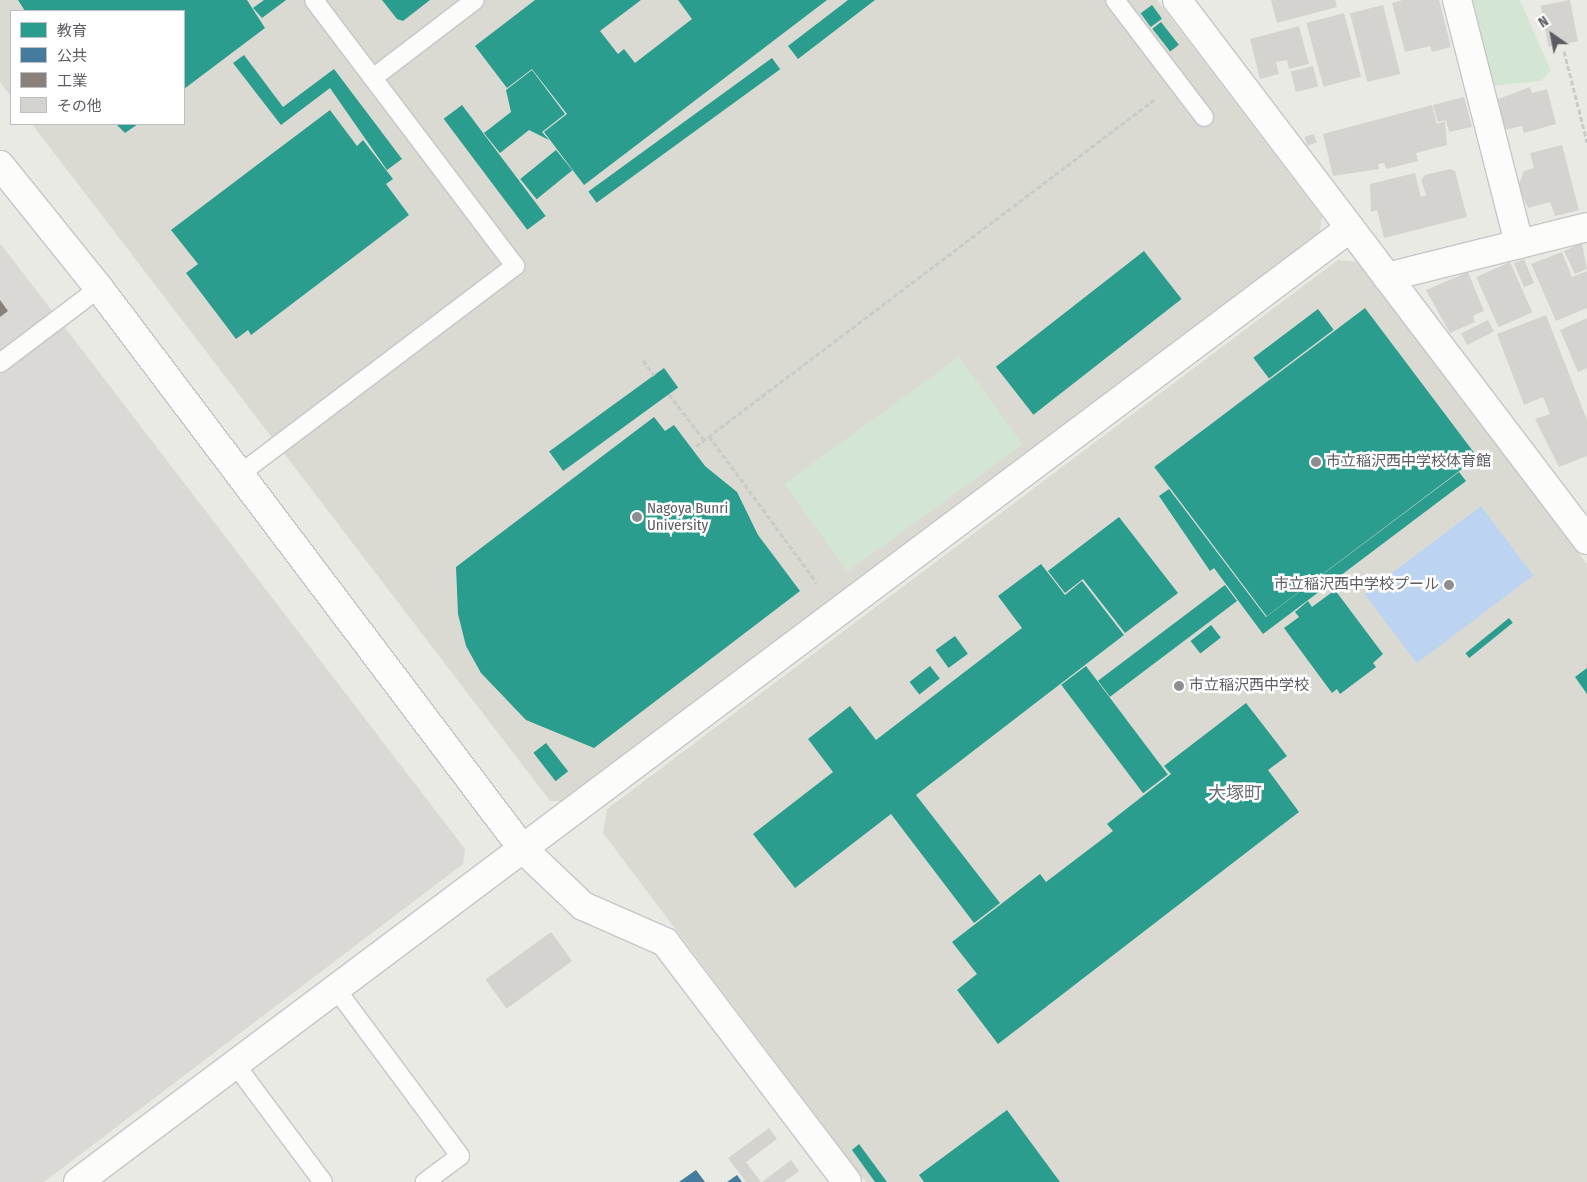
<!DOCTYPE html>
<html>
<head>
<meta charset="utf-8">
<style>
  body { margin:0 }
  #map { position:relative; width:1587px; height:1182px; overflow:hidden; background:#eaeae5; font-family:"Fira Sans Condensed","Noto Sans JP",sans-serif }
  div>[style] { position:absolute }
  .industrial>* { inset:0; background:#dad9d5 }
  .education>* { inset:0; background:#dadad3 }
  .green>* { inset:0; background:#d3e6d3; transform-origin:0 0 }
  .water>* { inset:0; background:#bcd4f2; transform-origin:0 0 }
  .schools>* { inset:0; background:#2a9d8f; transform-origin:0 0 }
  .public>* { inset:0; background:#457b9d }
  .industry>* { inset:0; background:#8a817c }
  .building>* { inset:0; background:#d4d3d0; transform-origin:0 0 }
  .path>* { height:3px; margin-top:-1.5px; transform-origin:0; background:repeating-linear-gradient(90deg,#c8ccc9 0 5px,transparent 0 7.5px) }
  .roads { filter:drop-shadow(1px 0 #c6c6c6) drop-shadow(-1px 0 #c6c6c6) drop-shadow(0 1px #c6c6c6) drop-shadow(0 -1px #c6c6c6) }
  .service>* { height:18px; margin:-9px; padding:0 9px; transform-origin:9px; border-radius:9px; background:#fcfcfb }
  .minor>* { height:28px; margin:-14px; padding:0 14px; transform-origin:14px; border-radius:14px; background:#fcfcfb }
  .dots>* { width:14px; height:14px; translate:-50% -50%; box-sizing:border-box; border:2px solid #fff; border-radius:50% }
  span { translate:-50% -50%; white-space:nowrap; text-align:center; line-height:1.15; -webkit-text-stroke:5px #fff; paint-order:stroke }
  .poi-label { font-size:15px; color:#5b5d62 }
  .left { translate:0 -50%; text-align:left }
  .right { translate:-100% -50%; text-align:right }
  .quarter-label { font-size:18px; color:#6c6f74 }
  .legend { position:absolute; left:10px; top:10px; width:175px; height:115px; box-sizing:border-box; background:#fff; border:1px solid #bdbec0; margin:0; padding:6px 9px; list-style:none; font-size:15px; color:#5b5d62 }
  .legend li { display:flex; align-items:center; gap:10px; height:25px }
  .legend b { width:25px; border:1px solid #bdbec0 }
  .north { position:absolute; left:1527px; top:10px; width:50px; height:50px; -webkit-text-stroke:4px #fff; paint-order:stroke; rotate:327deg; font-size:14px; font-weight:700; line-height:20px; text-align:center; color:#5b5d62 }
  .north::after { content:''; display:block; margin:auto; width:18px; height:22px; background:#5b5d62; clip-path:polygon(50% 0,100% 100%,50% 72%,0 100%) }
</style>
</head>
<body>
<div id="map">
  <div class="industrial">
    <i style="clip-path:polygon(0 243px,465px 849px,463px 864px,44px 1182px,0 1182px)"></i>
  </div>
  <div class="education">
    <i style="clip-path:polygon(0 0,1157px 0,1322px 217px,1320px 232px,564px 801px,550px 801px,32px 124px,184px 124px,184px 11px,11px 11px,11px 97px,0 82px)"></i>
    <i style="clip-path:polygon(1338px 260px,1357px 262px,1587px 564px,1587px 1182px,866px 1182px,603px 833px,607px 809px)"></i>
  </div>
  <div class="green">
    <i style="clip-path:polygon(1470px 0,1520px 0,1551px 71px,1541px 81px,1491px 86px)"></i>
    <i style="left:959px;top:357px;width:108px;height:216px;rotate:54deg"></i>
  </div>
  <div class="water">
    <i style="left:1481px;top:506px;width:87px;height:146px;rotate:53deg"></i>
  </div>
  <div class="schools">
    <i style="clip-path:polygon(18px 0,247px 0,265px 28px,184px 89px,184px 11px,25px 11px)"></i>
    <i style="clip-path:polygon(264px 0,286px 0,262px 18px,253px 8px)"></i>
    <i style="clip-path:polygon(382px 0,430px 0,403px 21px,397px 19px)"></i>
    <i style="clip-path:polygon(535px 0,641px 0,600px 31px,618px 54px,624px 49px,635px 63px,692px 19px,678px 0,827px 0,584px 185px,544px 132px,567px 114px,532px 69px,507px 88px,475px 46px)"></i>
    <i style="clip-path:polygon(848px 0,875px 0,798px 59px,788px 46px)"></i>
    <i style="left:1152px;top:5px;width:17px;height:14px;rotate:54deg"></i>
    <i style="left:1161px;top:22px;width:29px;height:11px;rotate:52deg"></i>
    <i style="clip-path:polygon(244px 55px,283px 107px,334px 69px,402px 159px,387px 170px,330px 88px,281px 125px,233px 63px)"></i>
    <i style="left:772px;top:58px;width:14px;height:227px;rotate:54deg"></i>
    <i style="clip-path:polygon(532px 70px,565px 114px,542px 132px,549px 140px,529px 130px,500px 153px,484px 133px,511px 112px,506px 90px)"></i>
    <i style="left:462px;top:105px;width:139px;height:23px;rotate:53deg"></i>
    <i style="clip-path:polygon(330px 110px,357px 146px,363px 140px,393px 179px,386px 184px,409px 215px,251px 335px,248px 330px,236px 339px,186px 273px,198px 264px,171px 230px)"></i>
    <i style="clip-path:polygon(116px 124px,138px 124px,125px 133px)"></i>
    <i style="left:556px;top:150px;width:26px;height:46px;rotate:51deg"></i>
    <i style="left:1144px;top:251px;width:61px;height:188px;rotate:52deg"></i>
    <i style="left:1365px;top:308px;width:187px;height:264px;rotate:53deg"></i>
    <i style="left:1318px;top:309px;width:26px;height:81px;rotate:53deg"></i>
    <i style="left:664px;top:368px;width:24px;height:142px;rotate:54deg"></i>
    <i style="clip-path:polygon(654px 417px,665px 431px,674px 425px,705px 466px,737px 492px,758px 535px,800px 591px,594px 748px,526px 720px,481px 673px,466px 646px,458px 614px,456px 567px)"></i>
    <i style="clip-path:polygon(1459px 472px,1466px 481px,1263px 634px,1214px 568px,1210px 571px,1159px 496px,1169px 489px,1266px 617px)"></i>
    <i style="clip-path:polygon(1119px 517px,1178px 593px,1125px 633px,1083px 579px,1065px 593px,1048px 571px)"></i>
    <i style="clip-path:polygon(1041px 564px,1065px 595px,1082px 581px,1124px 635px,916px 795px,1000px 903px,974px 923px,891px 814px,795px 888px,753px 834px,833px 772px,808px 739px,850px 706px,876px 740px,1022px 628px,998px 596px)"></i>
    <i style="left:1225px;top:585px;width:20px;height:159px;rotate:53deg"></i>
    <i style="clip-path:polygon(1335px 590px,1383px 654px,1373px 663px,1376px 667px,1340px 694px,1337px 689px,1332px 693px,1284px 628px,1299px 617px,1295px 612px,1308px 601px,1312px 607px)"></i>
    <i style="left:1509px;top:618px;width:6px;height:56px;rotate:51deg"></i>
    <i style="left:1211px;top:625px;width:16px;height:26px;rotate:52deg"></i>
    <i style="left:955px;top:636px;width:22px;height:24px;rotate:54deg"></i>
    <i style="left:930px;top:666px;width:16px;height:26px;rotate:52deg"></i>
    <i style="left:1086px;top:666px;width:136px;height:31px;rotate:53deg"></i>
    <i style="clip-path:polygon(1587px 668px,1587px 694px,1575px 677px)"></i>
    <i style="clip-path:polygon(1246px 703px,1287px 756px,1268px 770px,1299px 812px,998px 1044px,957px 990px,977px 974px,952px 942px,1040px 874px,1046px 882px,1113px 831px,1107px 824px,1171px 774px,1164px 766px)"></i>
    <i style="left:546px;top:743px;width:36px;height:16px;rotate:52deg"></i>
    <i style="clip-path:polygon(1007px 1110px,1060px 1182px,924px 1182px,919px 1175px)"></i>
    <i style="clip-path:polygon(859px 1144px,887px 1182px,875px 1182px,852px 1150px)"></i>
  </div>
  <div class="public">
    <i style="clip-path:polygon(696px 1170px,705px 1182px,679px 1182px)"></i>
    <i style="clip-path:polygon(737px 1175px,742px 1182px,727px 1182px)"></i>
  </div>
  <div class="industry">
    <i style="clip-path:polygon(0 300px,8px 311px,0 317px)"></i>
  </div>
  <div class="building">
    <i style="clip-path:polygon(1271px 0,1335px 0,1337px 7px,1277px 23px)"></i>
    <i style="clip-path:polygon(1403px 0,1439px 0,1451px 47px,1432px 52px,1430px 46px,1405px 52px,1392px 3px)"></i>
    <i style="left:1570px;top:0;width:42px;height:30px;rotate:79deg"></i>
    <i style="left:1383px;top:5px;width:71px;height:34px;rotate:76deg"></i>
    <i style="left:1344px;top:13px;width:66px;height:39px;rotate:75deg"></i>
    <i style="clip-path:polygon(1299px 26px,1309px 64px,1289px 69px,1287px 60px,1276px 62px,1279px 74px,1260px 79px,1250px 39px)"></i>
    <i style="left:1313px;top:66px;width:21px;height:23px;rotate:76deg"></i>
    <i style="clip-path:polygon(1530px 87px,1532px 93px,1547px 89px,1556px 124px,1524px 133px,1522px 126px,1504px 130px,1496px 100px)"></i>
    <i style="clip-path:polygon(1464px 97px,1472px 127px,1449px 132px,1446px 120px,1438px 122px,1433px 105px)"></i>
    <i style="clip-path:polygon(1432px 105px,1437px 124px,1445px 121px,1447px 145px,1416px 153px,1418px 161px,1386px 169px,1384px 163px,1378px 164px,1379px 169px,1333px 176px,1323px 134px)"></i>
    <i style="left:1314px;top:134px;width:9px;height:10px;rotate:72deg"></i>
    <i style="clip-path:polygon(1562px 145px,1579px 210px,1555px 216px,1550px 202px,1528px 208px,1518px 186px,1524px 171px,1534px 168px,1530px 153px)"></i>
    <i style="clip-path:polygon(1450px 169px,1455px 171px,1467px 217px,1384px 238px,1377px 210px,1371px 212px,1370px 184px,1415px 173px,1421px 197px,1426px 195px,1421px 180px,1425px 175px)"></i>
    <i style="clip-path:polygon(1582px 243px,1587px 269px,1575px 274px,1564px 251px)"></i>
    <i style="clip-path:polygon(1562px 252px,1572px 277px,1587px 271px,1587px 308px,1556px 321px,1531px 264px)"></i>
    <i style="left:1524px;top:259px;width:26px;height:11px;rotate:67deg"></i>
    <i style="left:1510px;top:262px;width:55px;height:37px;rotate:66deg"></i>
    <i style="clip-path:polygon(1468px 272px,1484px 311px,1473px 316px,1475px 322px,1450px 333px,1426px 290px)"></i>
    <i style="clip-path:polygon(1546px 315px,1587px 420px,1587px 456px,1559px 467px,1535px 419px,1550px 414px,1543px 397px,1524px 405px,1497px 334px)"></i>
    <i style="clip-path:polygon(1587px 318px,1587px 368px,1578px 372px,1560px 330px)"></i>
    <i style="left:1488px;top:320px;width:13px;height:30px;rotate:63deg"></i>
    <i style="left:551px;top:932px;width:36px;height:81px;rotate:54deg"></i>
    <i style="clip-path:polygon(769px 1128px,777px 1139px,746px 1162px,761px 1182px,746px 1182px,728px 1158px)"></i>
    <i style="clip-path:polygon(791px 1160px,799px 1171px,784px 1182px,762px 1182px)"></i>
  </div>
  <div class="path">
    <i style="left:1564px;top:51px;width:94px;rotate:75.8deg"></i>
    <i style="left:643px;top:360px;width:19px;rotate:54deg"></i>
    <i style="left:669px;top:394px;width:58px;rotate:52.7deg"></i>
    <i style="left:709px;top:436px;width:182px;rotate:53.7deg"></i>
    <i style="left:696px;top:446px;width:575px;rotate:-37.09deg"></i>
  </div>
  <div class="roads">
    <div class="service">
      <i style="left:1115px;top:0;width:147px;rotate:52.7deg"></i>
      <i style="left:373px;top:78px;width:128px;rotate:-37.4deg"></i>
      <i style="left:0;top:363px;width:124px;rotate:-37.1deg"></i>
      <i style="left:240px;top:474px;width:345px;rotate:-37.1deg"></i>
      <i style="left:515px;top:266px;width:333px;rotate:-127.1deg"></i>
      <i style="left:336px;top:989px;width:208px;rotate:53.4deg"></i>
      <i style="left:460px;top:1156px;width:44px;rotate:143.4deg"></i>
      <i style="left:235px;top:1064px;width:147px;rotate:53.3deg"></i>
    </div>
    <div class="minor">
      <i style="left:1177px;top:0;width:678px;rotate:52.79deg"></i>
      <i style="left:1457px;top:0;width:252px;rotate:75.7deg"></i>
      <i style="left:0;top:165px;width:158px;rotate:51.2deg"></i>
      <i style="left:99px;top:288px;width:702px;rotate:52.93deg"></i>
      <i style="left:522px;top:848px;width:84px;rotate:43.6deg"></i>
      <i style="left:583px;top:906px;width:90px;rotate:23.7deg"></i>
      <i style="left:665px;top:942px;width:301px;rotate:52.8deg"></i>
      <i style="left:1387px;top:277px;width:206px;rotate:-14deg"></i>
      <i style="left:78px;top:1182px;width:1590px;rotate:-36.87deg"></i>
    </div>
  </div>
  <div class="dots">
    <i style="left:1316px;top:462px;background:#8d8e90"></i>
    <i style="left:637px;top:517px;background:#8d8e90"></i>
    <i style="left:1449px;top:585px;background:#8d8e90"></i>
    <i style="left:1179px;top:686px;background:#8d8e90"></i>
  </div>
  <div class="poi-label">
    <span class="left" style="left:1326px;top:462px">市立稲沢西中学校体育館</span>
    <span class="left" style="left:647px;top:517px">Nagoya Bunri<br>University</span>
    <span class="right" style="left:1439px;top:585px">市立稲沢西中学校プール</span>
    <span class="left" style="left:1189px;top:686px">市立稲沢西中学校</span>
  </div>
  <div class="quarter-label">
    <span style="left:1235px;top:793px">大塚町</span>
  </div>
  <ul class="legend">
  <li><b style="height:14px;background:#2a9d8f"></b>教育</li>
  <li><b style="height:14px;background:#457b9d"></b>公共</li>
  <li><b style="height:14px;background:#8a817c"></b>工業</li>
  <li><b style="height:14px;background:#d4d3d0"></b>その他</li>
  </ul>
  <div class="north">N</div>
</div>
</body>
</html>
